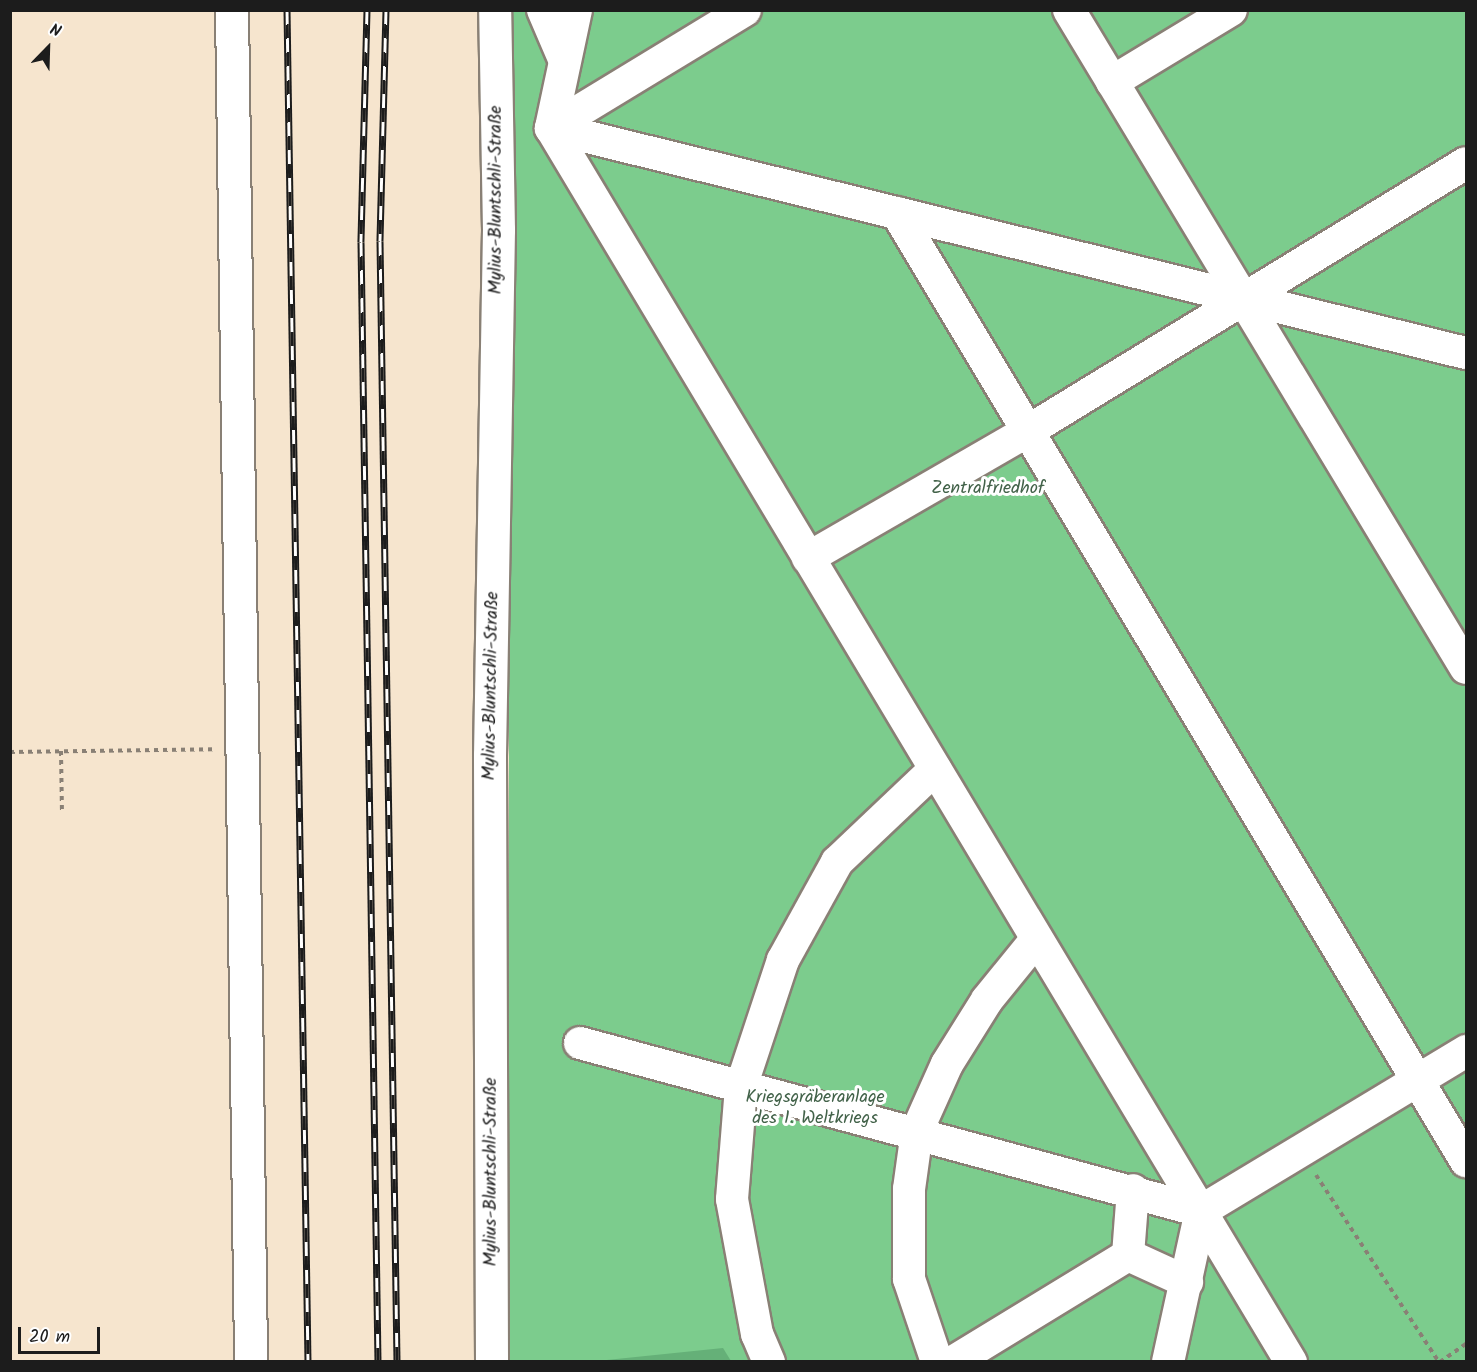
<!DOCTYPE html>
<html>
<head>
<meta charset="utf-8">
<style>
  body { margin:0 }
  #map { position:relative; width:1477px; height:1372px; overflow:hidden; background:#f6e5ce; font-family:Kalam,sans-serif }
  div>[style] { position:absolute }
  .green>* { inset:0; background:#7ccc8d; transform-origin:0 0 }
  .forest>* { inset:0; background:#65b078 }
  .path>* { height:4px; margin-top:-2px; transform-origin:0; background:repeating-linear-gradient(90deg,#898075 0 4.5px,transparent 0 9px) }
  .roads { filter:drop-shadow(2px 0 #898075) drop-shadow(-2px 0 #898075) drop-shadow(0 2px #898075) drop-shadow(0 -2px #898075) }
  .minor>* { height:32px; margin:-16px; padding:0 16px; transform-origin:16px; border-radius:16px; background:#fff }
  .rail>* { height:7px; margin-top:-3.5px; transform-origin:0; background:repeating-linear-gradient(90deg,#fff 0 14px,#1c1c1c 0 28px); box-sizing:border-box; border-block:2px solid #1c1c1c }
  span { translate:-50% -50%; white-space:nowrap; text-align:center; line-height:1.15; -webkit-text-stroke:6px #fff; paint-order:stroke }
  .street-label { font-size:18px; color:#1c1c1c }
  .park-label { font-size:18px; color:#426249 }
  .frame { position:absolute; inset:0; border:12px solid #1c1c1c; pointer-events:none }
  .north { position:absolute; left:18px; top:18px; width:60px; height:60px; -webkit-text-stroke:4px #fff; paint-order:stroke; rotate:23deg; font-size:16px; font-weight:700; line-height:24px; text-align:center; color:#1c1c1c }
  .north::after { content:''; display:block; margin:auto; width:21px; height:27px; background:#1c1c1c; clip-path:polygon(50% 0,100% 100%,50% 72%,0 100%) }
  .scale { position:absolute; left:18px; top:1327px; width:82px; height:27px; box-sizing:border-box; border:3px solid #1c1c1c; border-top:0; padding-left:8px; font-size:18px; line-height:21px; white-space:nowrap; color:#1c1c1c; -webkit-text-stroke:4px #fff; paint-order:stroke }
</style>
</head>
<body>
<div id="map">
  <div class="green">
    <i style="left:509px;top:11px;width:957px;height:1351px"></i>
  </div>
  <div class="forest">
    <i style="clip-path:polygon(723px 1348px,731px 1361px,597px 1361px)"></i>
  </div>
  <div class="path">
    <i style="left:61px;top:751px;width:62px;rotate:89.1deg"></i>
    <i style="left:10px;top:752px;width:205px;rotate:-0.8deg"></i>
    <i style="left:1316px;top:1175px;width:224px;rotate:56.7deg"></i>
    <i style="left:1440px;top:1362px;width:32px;rotate:-35deg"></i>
  </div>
  <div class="roads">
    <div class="minor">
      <i style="left:232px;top:10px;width:1352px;rotate:89.19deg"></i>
      <i style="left:543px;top:10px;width:53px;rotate:66.8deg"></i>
      <i style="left:576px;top:10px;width:121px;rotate:102deg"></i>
      <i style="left:551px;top:128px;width:1439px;rotate:59.05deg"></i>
      <i style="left:1069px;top:10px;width:768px;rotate:58.9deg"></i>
      <i style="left:1112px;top:82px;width:139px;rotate:-31.2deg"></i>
      <i style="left:551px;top:128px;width:942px;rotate:13.82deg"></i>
      <i style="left:551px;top:128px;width:227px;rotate:-31.3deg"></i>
      <i style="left:897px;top:213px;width:1106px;rotate:59.03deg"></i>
      <i style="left:808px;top:558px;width:254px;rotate:-30deg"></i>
      <i style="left:1028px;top:431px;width:513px;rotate:-31.46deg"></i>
      <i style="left:580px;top:1043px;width:643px;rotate:15.14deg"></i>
      <i style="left:1128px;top:1255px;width:65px;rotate:24.6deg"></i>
      <i style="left:492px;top:1362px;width:606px;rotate:-90.19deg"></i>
      <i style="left:490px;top:756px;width:526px;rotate:-89.02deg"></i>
      <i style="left:499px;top:230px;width:220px;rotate:-91deg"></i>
      <i style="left:769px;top:1362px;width:30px;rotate:-113deg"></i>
      <i style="left:757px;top:1334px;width:137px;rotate:-100.5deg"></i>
      <i style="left:732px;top:1199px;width:112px;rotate:-85.4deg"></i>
      <i style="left:741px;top:1087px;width:134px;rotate:-71.7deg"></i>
      <i style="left:783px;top:960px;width:112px;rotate:-61.1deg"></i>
      <i style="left:837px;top:862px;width:135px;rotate:-43.5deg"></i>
      <i style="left:937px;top:1362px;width:88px;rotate:-108.6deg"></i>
      <i style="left:909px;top:1279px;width:90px;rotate:-90deg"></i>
      <i style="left:909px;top:1189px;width:59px;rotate:-82.1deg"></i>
      <i style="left:917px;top:1131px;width:73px;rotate:-65.9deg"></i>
      <i style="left:947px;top:1064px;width:75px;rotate:-58deg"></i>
      <i style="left:987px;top:1000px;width:76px;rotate:-50.9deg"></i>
      <i style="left:953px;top:1362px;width:205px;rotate:-31.4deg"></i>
      <i style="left:1128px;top:1255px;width:65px;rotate:-85.6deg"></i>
      <i style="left:1168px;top:1362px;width:155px;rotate:-77.7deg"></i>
      <i style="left:1201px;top:1211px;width:310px;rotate:-31.1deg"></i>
    </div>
  </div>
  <div class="rail">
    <i style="left:287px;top:10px;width:1352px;rotate:89.11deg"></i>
    <i style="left:367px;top:10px;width:232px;rotate:91.5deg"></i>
    <i style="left:361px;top:242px;width:1120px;rotate:89.13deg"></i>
    <i style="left:386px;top:10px;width:231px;rotate:91.5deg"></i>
    <i style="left:380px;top:241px;width:1121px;rotate:89.13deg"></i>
  </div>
  <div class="street-label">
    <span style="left:497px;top:200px;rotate:-90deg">Mylius-Bluntschli-Straße</span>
    <span style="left:492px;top:686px;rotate:-89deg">Mylius-Bluntschli-Straße</span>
    <span style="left:492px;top:1172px;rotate:-90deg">Mylius-Bluntschli-Straße</span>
  </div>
  <div class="park-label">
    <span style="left:988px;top:489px">Zentralfriedhof</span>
    <span style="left:815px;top:1109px">Kriegsgräberanlage<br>des 1. Weltkriegs</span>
  </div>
  <div class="frame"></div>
  <div class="north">N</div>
  <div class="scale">20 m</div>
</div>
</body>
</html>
